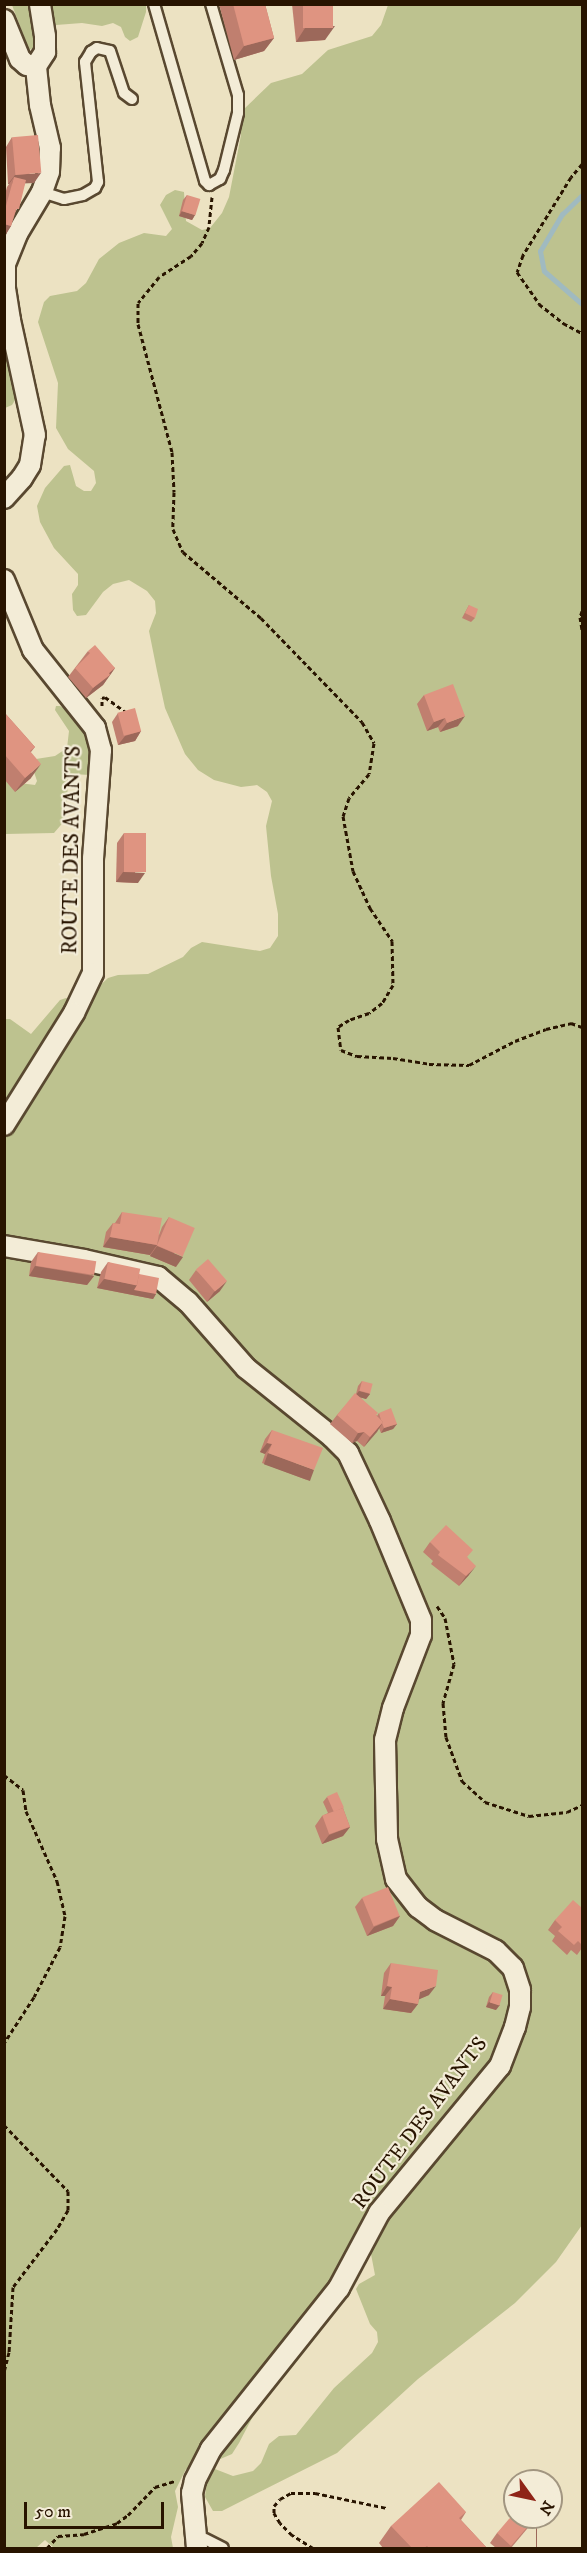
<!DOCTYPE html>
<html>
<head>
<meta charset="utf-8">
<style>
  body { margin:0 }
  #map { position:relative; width:587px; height:2553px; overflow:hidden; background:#ece2c2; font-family:"IM FELL DW Pica",serif }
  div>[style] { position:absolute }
  .green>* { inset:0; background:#bdc28f }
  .stream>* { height:5px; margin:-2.5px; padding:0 2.5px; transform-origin:2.5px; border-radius:2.5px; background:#a0bac0 }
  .path>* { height:3px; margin-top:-1.5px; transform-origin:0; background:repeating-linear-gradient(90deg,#281400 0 4.5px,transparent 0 7.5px) }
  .roads { filter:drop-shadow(2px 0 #594830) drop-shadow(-2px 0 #594830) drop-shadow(0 2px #594830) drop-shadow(0 -2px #594830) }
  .service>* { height:10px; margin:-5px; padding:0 5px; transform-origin:5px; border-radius:5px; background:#f3ecd7 }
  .minor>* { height:20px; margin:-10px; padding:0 10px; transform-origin:10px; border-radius:10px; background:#f3ecd7 }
  .wall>* { inset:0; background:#c07f6f }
  .shaded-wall>* { inset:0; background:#9c685a; transform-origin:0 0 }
  .building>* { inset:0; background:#df9481; transform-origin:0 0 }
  span { translate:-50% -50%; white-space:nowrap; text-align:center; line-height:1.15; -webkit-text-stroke:4.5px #f3ecd7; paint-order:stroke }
  .street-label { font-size:21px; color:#281400 }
  .frame { position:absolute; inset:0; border:6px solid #281400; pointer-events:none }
  .north { position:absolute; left:503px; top:2469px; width:60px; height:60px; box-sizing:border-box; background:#f3ecd7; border:2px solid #a29681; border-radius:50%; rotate:123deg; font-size:16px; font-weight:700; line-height:24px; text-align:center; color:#281400 }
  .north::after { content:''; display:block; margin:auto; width:21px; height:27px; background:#8f2418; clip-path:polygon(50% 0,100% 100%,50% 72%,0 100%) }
  .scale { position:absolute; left:24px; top:2502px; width:140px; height:27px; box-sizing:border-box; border:3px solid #281400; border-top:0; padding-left:8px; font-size:18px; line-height:21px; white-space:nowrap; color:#281400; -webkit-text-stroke:4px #f3ecd7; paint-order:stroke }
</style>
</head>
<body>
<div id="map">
  <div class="green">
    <i style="clip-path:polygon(12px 5px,33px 5px,37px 46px,29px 50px)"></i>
    <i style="clip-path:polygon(46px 5px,146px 5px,146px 12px,138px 37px,130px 41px,125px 37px,121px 27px,113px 23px,102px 26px,82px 23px,56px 25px)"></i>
    <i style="clip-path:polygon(evenodd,388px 5px,582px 5px,582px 2225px,556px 2262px,515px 2303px,418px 2379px,337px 2453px,222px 2511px,213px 2511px,205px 2497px,207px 2477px,196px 2468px,186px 2469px,175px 2491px,178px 2507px,171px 2537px,173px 2548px,54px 2548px,45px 2540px,36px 2548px,5px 2548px,5px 1019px,10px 1019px,31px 1034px,60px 1000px,66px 998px,87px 1008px,92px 1001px,93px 992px,108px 978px,118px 975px,148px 974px,183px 957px,191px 948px,202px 942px,260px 951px,270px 948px,278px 936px,278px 914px,271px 876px,266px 826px,272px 801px,267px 792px,257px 785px,241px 787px,214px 780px,198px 770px,185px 754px,165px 708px,157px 671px,149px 631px,156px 613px,155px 601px,147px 591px,129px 580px,113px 584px,103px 592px,86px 615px,77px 616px,73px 610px,72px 594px,78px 585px,78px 574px,54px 548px,40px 522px,37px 506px,45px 488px,64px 466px,70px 465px,76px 486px,84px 491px,91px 491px,96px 483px,94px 471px,68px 449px,56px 428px,58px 383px,38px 322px,44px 302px,50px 296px,77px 291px,86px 283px,99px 259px,119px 243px,144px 233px,166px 236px,172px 229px,160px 205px,166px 195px,175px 190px,184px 192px,186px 221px,202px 230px,210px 228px,222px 213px,229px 197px,241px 135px,239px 122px,244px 109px,271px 83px,302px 74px,328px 50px,372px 36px,381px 25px,388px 5px,365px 2249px,371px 2254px,375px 2275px,359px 2284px,356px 2289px,370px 2324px,377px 2332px,378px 2342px,372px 2353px,334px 2388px,296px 2435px,279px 2436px,269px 2444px,261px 2463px,253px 2471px,233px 2476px,215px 2469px,218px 2460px,232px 2454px,239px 2443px,274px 2376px,342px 2266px,365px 2249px)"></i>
    <i style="clip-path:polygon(4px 346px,17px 397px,12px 405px,5px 408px)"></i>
    <i style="clip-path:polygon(56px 706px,60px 706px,81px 719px,88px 732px,90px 751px,95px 760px,90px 775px,72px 774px,68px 780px,66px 819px,54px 833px,5px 834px,4px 781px,35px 785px,37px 781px,32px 766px,36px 759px,55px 756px,67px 748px,69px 731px,55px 710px)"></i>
  </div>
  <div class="stream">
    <i style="left:582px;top:195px;width:28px;rotate:136deg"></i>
    <i style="left:562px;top:214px;width:43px;rotate:120.7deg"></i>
    <i style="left:540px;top:251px;width:20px;rotate:79deg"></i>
    <i style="left:544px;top:271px;width:50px;rotate:41deg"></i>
  </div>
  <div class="path">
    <i style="left:582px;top:164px;width:17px;rotate:130deg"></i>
    <i style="left:571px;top:177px;width:92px;rotate:121.6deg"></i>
    <i style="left:523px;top:255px;width:18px;rotate:109deg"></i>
    <i style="left:517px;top:272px;width:39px;rotate:55deg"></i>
    <i style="left:539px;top:304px;width:31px;rotate:38deg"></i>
    <i style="left:563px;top:323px;width:21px;rotate:28deg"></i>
    <i style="left:212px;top:197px;width:30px;rotate:96deg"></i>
    <i style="left:209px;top:227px;width:17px;rotate:114deg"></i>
    <i style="left:202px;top:243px;width:17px;rotate:130deg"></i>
    <i style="left:191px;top:256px;width:38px;rotate:147deg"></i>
    <i style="left:159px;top:277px;width:33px;rotate:129deg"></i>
    <i style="left:138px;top:303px;width:21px;rotate:90deg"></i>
    <i style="left:138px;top:324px;width:132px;rotate:75.1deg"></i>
    <i style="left:172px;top:452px;width:40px;rotate:87.1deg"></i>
    <i style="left:174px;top:492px;width:37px;rotate:92deg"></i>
    <i style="left:173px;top:529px;width:25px;rotate:67deg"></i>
    <i style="left:183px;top:552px;width:102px;rotate:40.2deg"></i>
    <i style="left:261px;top:618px;width:145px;rotate:45.8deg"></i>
    <i style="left:362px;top:722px;width:24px;rotate:60deg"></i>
    <i style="left:374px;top:743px;width:31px;rotate:99deg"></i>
    <i style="left:369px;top:774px;width:31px;rotate:130deg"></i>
    <i style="left:349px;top:798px;width:19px;rotate:108deg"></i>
    <i style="left:343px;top:816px;width:56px;rotate:79.7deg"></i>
    <i style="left:353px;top:871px;width:41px;rotate:65.3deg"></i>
    <i style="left:370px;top:908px;width:40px;rotate:56deg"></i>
    <i style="left:392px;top:941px;width:44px;rotate:88.7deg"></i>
    <i style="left:393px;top:985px;width:21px;rotate:121deg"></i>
    <i style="left:382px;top:1003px;width:16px;rotate:142deg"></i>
    <i style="left:369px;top:1013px;width:21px;rotate:161deg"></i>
    <i style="left:349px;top:1020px;width:13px;rotate:148deg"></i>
    <i style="left:338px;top:1027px;width:23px;rotate:83deg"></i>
    <i style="left:341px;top:1050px;width:17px;rotate:21deg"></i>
    <i style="left:357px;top:1056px;width:36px;rotate:3deg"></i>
    <i style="left:393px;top:1058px;width:36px;rotate:9deg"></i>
    <i style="left:429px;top:1064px;width:40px;rotate:1.4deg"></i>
    <i style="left:469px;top:1065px;width:52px;rotate:-27.6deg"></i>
    <i style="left:515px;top:1041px;width:33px;rotate:-21deg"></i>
    <i style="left:546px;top:1029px;width:26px;rotate:-13deg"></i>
    <i style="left:571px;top:1023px;width:12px;rotate:20deg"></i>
    <i style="left:582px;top:611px;width:6px;rotate:108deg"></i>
    <i style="left:580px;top:617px;width:13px;rotate:81deg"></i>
    <i style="left:102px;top:706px;width:8px;rotate:-90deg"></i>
    <i style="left:102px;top:698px;width:3px;rotate:-18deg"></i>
    <i style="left:105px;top:697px;width:27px;rotate:36deg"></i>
    <i style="left:437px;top:1606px;width:14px;rotate:56deg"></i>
    <i style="left:445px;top:1618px;width:47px;rotate:78.9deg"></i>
    <i style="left:454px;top:1664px;width:41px;rotate:105.8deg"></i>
    <i style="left:443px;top:1703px;width:34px;rotate:85deg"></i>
    <i style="left:446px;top:1737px;width:47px;rotate:70deg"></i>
    <i style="left:462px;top:1781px;width:31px;rotate:42deg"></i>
    <i style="left:485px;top:1802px;width:46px;rotate:17.7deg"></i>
    <i style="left:529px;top:1816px;width:38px;rotate:-6deg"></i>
    <i style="left:567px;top:1812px;width:17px;rotate:-25deg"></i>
    <i style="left:4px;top:1775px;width:24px;rotate:38deg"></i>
    <i style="left:23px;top:1790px;width:21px;rotate:82deg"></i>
    <i style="left:26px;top:1811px;width:77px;rotate:66.1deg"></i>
    <i style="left:57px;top:1881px;width:36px;rotate:77deg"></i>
    <i style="left:65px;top:1916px;width:31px;rotate:99deg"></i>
    <i style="left:60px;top:1947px;width:56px;rotate:117.5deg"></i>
    <i style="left:34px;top:1997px;width:55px;rotate:123.1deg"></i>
    <i style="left:4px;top:2125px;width:92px;rotate:45.9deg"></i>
    <i style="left:68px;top:2191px;width:19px;rotate:90deg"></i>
    <i style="left:68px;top:2210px;width:22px;rotate:120deg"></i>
    <i style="left:57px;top:2229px;width:73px;rotate:127.2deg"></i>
    <i style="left:13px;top:2287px;width:65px;rotate:93.5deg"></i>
    <i style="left:9px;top:2352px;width:21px;rotate:104deg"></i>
    <i style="left:47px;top:2548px;width:16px;rotate:-47deg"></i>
    <i style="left:58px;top:2536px;width:26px;rotate:-4deg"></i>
    <i style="left:84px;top:2534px;width:35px;rotate:-18deg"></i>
    <i style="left:117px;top:2523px;width:14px;rotate:-36deg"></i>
    <i style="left:128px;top:2515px;width:39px;rotate:-46deg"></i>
    <i style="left:155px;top:2487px;width:21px;rotate:-17deg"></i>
    <i style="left:313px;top:2548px;width:25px;rotate:-148deg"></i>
    <i style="left:292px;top:2535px;width:17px;rotate:-135deg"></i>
    <i style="left:280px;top:2523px;width:12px;rotate:-121deg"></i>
    <i style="left:274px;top:2513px;width:7px;rotate:-90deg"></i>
    <i style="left:274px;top:2506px;width:9px;rotate:-49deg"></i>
    <i style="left:280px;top:2499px;width:13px;rotate:-29deg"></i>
    <i style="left:291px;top:2493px;width:24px"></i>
    <i style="left:315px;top:2493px;width:74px;rotate:11.8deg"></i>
  </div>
  <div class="roads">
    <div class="service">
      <i style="left:154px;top:4px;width:184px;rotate:73.9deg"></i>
      <i style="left:205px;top:181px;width:6px;rotate:45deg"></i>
      <i style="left:209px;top:185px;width:13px;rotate:-29deg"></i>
      <i style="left:220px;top:179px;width:10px;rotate:-66deg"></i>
      <i style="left:224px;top:170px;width:59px;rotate:-76.2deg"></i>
      <i style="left:238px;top:113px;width:18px;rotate:-90deg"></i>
      <i style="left:238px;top:95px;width:95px;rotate:-106.5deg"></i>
      <i style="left:42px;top:192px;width:23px;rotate:18deg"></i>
      <i style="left:64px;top:199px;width:19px;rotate:-12deg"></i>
      <i style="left:83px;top:195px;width:14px;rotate:-30deg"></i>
      <i style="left:95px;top:188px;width:7px;rotate:-63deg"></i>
      <i style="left:98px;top:182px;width:121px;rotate:-96.2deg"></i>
      <i style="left:85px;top:62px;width:12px;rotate:-59deg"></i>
      <i style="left:91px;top:52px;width:7px;rotate:-34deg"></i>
      <i style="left:97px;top:48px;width:13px;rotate:13deg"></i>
      <i style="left:110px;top:51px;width:44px;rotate:71.6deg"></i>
      <i style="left:124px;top:93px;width:10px;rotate:37deg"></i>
      <i style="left:201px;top:2544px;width:6px;rotate:-51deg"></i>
      <i style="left:205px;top:2539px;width:20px;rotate:27deg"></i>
    </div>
    <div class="minor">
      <i style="left:4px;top:20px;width:42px;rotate:67.7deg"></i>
      <i style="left:20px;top:59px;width:9px;rotate:41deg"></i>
      <i style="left:27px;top:65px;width:9px;rotate:6deg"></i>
      <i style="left:36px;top:66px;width:17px;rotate:-57deg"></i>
      <i style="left:45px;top:52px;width:16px;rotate:-90deg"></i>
      <i style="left:45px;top:36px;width:32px;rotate:-99deg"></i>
      <i style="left:4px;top:498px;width:27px;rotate:-48deg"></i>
      <i style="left:22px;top:478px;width:15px;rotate:-58deg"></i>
      <i style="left:30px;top:465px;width:30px;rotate:-81deg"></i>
      <i style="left:35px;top:435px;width:118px;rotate:-102.3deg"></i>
      <i style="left:10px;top:320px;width:30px;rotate:-99deg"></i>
      <i style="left:5px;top:290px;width:26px;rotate:-90deg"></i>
      <i style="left:5px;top:264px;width:32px;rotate:-68deg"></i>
      <i style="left:17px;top:234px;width:49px;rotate:-59.2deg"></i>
      <i style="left:42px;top:192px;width:21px;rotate:-71deg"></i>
      <i style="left:49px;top:172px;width:24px;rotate:-88deg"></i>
      <i style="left:50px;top:148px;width:44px;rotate:-103.1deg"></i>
      <i style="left:40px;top:105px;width:39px;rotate:-96deg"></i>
      <i style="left:4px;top:580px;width:76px;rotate:67.5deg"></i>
      <i style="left:33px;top:650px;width:100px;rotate:51.5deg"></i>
      <i style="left:95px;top:728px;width:23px;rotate:75deg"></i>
      <i style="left:101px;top:750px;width:108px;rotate:94.2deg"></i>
      <i style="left:93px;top:858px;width:115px;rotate:90deg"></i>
      <i style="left:93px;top:973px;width:44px;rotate:115.4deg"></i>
      <i style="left:74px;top:1013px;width:132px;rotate:122deg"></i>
      <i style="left:4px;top:1246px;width:81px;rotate:9.9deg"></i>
      <i style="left:84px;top:1260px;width:76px;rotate:12.9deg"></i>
      <i style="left:158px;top:1277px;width:39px;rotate:40deg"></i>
      <i style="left:188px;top:1302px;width:88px;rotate:48.7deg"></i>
      <i style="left:246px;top:1368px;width:110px;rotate:38.7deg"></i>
      <i style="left:332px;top:1437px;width:23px;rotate:45deg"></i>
      <i style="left:348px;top:1453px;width:75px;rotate:64.8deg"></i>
      <i style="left:380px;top:1521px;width:107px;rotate:67.5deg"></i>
      <i style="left:421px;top:1620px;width:15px;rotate:90deg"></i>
      <i style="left:421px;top:1635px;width:78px;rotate:111deg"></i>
      <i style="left:393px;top:1708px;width:33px;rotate:104deg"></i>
      <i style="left:385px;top:1740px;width:99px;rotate:88.8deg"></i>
      <i style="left:387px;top:1839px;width:41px;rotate:77.3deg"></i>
      <i style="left:396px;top:1879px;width:36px;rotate:52deg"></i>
      <i style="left:418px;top:1907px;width:21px;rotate:37deg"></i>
      <i style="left:435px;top:1920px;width:68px;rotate:26.9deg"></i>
      <i style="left:496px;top:1951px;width:24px;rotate:45deg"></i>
      <i style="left:513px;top:1968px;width:23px;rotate:72deg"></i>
      <i style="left:520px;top:1990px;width:17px;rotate:90deg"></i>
      <i style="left:520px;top:2007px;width:21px;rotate:104deg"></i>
      <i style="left:515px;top:2027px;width:42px;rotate:111deg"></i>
      <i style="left:500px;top:2066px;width:190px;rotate:129.5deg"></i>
      <i style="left:379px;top:2213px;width:85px;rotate:118.1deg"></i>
      <i style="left:339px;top:2288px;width:206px;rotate:128.5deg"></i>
      <i style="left:211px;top:2449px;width:36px;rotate:117deg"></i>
      <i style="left:195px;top:2481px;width:12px;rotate:104deg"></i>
      <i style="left:192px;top:2493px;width:55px;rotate:84.8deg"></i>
    </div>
  </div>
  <div class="wall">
    <i style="clip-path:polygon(219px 4px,265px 4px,274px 38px,264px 51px,234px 60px)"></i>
    <i style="clip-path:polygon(292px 4px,333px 4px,325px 40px,296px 42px)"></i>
    <i style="clip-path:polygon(12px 137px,34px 183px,25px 183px,11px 226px,4px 236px,4px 198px,7px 187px,9px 184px,8px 184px,6px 147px)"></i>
    <i style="clip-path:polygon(187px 195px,195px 215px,192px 220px,179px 216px,183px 200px)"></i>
    <i style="clip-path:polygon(469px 605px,475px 618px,471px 622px,462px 618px)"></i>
    <i style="clip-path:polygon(88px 651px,115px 668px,103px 685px,86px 698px,68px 677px)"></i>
    <i style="clip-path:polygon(424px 695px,458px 726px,440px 732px,438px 727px,427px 731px,417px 704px)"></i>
    <i style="clip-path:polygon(4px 712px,35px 747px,31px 752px,31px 778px,15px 792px,4px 779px)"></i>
    <i style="clip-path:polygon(118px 713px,141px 731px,135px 741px,118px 745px,112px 722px)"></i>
    <i style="clip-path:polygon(124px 833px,138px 883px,116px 882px,117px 843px)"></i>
    <i style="clip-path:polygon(122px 1212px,159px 1235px,162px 1227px,169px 1217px,176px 1267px,150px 1256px,151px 1253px,150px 1255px,103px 1247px,106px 1232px,113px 1223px,115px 1223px)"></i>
    <i style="clip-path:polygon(38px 1252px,94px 1276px,87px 1285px,29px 1276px,31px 1262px)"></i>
    <i style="clip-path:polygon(108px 1262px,139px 1274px,156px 1294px,153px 1299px,97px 1288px,101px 1272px)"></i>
    <i style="clip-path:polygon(196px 1270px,220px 1291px,207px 1302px,189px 1280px)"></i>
    <i style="clip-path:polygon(362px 1381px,370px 1394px,366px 1399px,360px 1397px,377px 1416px,379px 1413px,397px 1424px,393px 1429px,381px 1433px,379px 1428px,364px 1447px,357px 1441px,352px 1443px,330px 1424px,337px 1415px,356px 1394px,358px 1386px)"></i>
    <i style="clip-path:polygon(272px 1430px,307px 1480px,262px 1463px,265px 1454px,260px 1452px,265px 1439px)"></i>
    <i style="clip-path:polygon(430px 1542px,468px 1558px,469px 1575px,459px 1586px,431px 1564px,433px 1561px,423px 1552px)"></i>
    <i style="clip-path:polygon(327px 1797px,343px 1808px,350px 1827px,343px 1836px,322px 1844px,315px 1826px,322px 1816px,328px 1813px,323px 1802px)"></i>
    <i style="clip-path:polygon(362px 1898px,400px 1916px,393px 1926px,367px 1936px,355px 1907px)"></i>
    <i style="clip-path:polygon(582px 1908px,582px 1948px,577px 1955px,571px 1950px,567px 1955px,552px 1941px,555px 1936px,548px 1930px,555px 1920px)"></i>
    <i style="clip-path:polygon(391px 1963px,429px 1995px,419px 1999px,418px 2004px,411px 2013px,383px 2009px,385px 1996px,381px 1996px,384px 1973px)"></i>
    <i style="clip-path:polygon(493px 1992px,496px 2010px,486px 2007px,489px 1997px)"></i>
    <i style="clip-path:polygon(466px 2512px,461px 2520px,487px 2548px,383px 2548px,379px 2543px,391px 2526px)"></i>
    <i style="clip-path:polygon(537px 2517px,511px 2548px,496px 2548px,490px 2543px,497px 2533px)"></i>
  </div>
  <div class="shaded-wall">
    <i style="clip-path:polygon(335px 26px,325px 40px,296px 42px,305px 28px)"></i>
    <i style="clip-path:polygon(274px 38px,264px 51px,234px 60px,244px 46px)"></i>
    <i style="clip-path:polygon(41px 173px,34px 183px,12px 184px,14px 177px,9px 184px,8px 184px,15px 175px)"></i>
    <i style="clip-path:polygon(182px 211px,195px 215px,192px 220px,179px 216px)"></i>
    <i style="clip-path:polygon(4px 224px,11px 226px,5px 236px,4px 236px)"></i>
    <i style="clip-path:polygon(115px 668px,103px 685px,86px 698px,93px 688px)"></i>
    <i style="clip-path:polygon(465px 716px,458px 726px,440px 732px,447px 723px)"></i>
    <i style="clip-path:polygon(445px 718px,438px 727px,427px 731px,434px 722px)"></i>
    <i style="clip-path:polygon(141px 731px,135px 741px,118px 745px,125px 736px)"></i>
    <i style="clip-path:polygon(41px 764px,31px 778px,15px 792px,25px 778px)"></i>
    <i style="clip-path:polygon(123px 872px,145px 873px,138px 883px,116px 882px)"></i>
    <i style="clip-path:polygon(110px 1237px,157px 1245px,150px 1255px,103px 1247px)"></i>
    <i style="clip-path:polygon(157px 1246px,183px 1257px,176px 1267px,150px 1256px)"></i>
    <i style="clip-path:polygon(35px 1266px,94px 1276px,87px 1285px,29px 1276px)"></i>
    <i style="clip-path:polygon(104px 1279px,137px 1285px,156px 1294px,153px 1299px,97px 1288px)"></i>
    <i style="clip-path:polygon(227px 1281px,220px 1291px,207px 1302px,214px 1292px)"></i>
    <i style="clip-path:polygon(359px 1391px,370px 1394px,366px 1399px,355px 1396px)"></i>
    <i style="clip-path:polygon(383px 1422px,377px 1432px,364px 1447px,370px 1437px)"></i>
    <i style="clip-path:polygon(397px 1424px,393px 1429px,381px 1433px,384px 1428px)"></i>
    <i style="clip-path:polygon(364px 1432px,357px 1441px,352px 1443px,358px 1433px)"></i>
    <i style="clip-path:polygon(267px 1443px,272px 1444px,265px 1454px,260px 1452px)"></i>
    <i style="left:268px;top:1453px;width:49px;height:12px;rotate:20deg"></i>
    <i style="clip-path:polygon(476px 1566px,469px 1575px,459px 1586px,466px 1576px)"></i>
    <i style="clip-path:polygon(350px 1827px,343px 1836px,322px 1844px,329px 1835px)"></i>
    <i style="clip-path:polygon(400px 1916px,393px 1926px,367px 1936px,374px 1927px)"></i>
    <i style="clip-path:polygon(387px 1986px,392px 1987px,385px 1996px,381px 1996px)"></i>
    <i style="clip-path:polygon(436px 1986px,429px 1995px,413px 2002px,420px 1992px)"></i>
    <i style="clip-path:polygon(390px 1999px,418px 2004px,411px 2013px,383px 2009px)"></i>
    <i style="clip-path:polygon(489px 2002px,500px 2005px,496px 2010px,486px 2007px)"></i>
    <i style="left:536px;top:2517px;width:1px;height:40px"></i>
  </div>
  <div class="building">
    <i style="clip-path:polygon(233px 4px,265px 4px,274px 38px,244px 46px)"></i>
    <i style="left:303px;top:4px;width:30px;height:24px"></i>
    <i style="left:38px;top:135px;width:38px;height:26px;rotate:85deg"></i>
    <i style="clip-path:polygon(14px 177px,26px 180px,19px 209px,16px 209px,11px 226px,4px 224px,4px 213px)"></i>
    <i style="left:187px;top:195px;width:14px;height:17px;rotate:17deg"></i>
    <i style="clip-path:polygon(469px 605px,478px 609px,475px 618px,465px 613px)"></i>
    <i style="clip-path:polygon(95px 645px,115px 668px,109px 673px,110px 675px,93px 688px,75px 668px,90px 653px,88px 651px)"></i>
    <i style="clip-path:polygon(453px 684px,465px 716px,447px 723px,445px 718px,434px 722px,424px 695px)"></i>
    <i style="left:135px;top:708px;width:24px;height:18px;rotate:75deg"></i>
    <i style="clip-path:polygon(4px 712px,35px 747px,30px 751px,41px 764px,25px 778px,4px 754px)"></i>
    <i style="left:124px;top:833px;width:22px;height:39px"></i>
    <i style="clip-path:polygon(122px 1212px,162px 1218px,157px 1245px,110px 1237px,113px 1223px,120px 1224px)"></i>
    <i style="left:169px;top:1217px;width:28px;height:31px;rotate:23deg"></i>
    <i style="left:38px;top:1252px;width:59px;height:14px;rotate:9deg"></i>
    <i style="left:208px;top:1259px;width:29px;height:16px;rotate:49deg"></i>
    <i style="left:108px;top:1262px;width:33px;height:17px;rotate:12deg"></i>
    <i style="clip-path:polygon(139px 1274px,159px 1278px,156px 1294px,134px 1290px,137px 1285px)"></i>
    <i style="left:362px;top:1381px;width:11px;height:10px;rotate:15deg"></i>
    <i style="clip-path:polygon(355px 1393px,378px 1413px,376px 1415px,383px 1422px,370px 1437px,364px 1432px,358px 1433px,337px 1415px)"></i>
    <i style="clip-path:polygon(391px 1408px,397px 1424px,384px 1428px,382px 1423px,383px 1422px,381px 1420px,379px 1413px)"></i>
    <i style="clip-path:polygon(272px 1430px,323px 1448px,314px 1470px,268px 1453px,272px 1444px,267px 1443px)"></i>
    <i style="clip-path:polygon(446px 1525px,473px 1550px,467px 1557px,476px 1566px,466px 1576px,438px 1555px,440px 1552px,430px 1542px)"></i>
    <i style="left:337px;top:1792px;width:17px;height:11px;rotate:66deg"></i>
    <i style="left:343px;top:1808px;width:20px;height:22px;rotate:70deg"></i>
    <i style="left:388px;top:1887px;width:31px;height:28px;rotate:68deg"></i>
    <i style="clip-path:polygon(573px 1900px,582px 1908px,582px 1945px,578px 1941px,574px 1945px,558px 1931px,562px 1927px,555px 1920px)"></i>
    <i style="clip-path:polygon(391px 1963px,438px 1970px,436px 1986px,420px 1992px,418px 2004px,390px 1999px,392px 1987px,387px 1986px)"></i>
    <i style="left:493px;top:1992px;width:10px;height:11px;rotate:17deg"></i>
    <i style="clip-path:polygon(439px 2482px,466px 2512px,459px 2518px,487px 2548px,429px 2548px,427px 2546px,424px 2548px,412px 2548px,391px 2526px)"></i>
    <i style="clip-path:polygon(515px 2512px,515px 2517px,536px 2517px,511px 2546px,497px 2533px)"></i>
  </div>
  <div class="street-label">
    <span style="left:72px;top:850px;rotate:-89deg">ROUTE DES AVANTS</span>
    <span style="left:420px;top:2123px;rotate:-53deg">ROUTE DES AVANTS</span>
  </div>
  <div class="frame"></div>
  <div class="north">N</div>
  <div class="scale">50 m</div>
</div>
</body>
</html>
